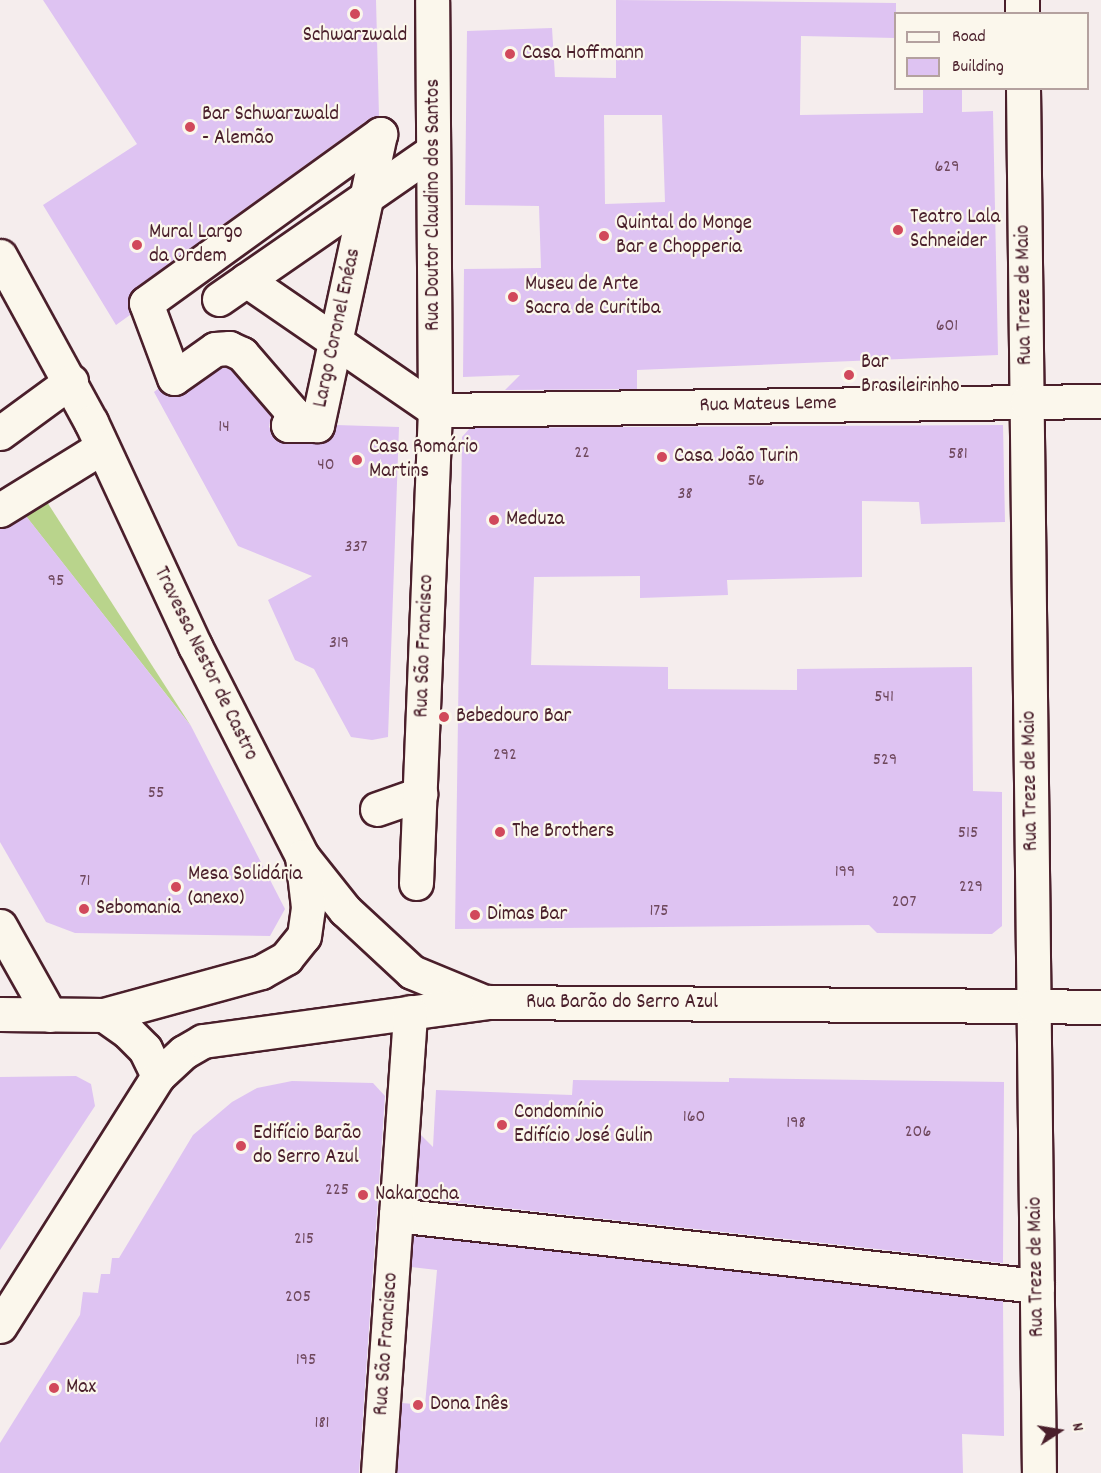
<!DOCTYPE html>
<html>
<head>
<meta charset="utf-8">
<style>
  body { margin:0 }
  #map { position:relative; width:1101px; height:1473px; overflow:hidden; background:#f5eded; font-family:Dekko,sans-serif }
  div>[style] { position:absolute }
  .green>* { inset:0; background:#b9d48c }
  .building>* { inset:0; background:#dec3f2 }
  .roads { filter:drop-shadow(2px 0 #4a1f2b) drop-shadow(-2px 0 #4a1f2b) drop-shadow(0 2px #4a1f2b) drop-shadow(0 -2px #4a1f2b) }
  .minor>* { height:33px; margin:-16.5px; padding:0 16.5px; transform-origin:16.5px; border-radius:16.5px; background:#fbf7ec }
  .major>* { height:33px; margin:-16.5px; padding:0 16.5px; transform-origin:16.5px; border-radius:16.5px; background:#fbf7ec }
  .dots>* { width:16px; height:16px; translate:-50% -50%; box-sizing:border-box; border:3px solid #fbf7ec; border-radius:50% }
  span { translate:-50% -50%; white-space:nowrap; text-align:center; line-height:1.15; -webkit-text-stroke:4.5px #fbf7ec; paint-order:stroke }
  .number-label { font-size:18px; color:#6f485d }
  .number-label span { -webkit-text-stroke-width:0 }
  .poi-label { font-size:21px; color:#4a1f2b }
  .left { translate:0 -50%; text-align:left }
  .street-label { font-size:21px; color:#4a1f2b }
  .legend { position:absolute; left:894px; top:12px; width:195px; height:78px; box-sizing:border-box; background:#fbf7ec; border:2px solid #b4a19f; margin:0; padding:8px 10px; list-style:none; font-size:18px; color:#4a1f2b }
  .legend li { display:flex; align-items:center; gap:12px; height:30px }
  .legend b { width:30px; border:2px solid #b4a19f }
  .north { position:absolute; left:1029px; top:1401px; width:60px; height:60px; -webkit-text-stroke:4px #fbf7ec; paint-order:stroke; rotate:78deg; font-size:16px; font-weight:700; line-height:24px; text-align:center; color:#4a1f2b }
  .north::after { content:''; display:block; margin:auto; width:21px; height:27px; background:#4a1f2b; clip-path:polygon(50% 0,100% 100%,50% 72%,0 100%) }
</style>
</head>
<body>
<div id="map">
  <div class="green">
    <i style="clip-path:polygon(14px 501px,47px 502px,191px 726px)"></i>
  </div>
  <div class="building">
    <i style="clip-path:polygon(43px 0,376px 0,379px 116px,369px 119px,135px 288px,128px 298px,130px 315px,116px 325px,43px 205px,137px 144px)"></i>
    <i style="clip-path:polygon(evenodd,616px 0,896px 3px,896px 38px,801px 36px,800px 115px,923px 113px,923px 88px,962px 88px,962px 112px,993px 111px,998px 355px,637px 370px,637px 389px,505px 390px,520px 375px,463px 377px,464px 269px,541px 268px,539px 206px,465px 205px,467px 31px,552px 28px,555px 77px,616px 78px,616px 0,604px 115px,662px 115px,665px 202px,605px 204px,604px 115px)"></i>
    <i style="clip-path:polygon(222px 367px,230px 369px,271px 416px,269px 427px,280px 442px,325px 442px,336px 425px,399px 427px,388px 737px,372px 740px,351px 737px,314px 669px,295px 660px,268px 600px,312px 576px,238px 546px,154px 392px,159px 388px,173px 397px,184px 394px)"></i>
    <i style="clip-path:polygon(1003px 425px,1005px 522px,921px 524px,919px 502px,862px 501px,862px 577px,727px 580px,728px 595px,640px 598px,640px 576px,534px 577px,531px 665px,668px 667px,668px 689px,797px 690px,797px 669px,972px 667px,973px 791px,1002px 792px,1002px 926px,992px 934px,877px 933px,869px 925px,455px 929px,462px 437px,470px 428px)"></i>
    <i style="clip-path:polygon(26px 516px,191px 726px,285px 909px,270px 936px,75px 933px,46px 922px,0 842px,0 529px)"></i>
    <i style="clip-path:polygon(76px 1076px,91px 1084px,95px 1106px,0 1250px,0 1077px)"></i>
    <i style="clip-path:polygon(729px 1078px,1004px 1082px,1003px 1263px,416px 1198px,420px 1134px,433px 1147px,436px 1090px,572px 1095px,573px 1080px,729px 1082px)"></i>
    <i style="clip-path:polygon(292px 1081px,373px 1083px,385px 1096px,359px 1473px,0 1473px,0 1443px,80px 1315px,83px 1292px,98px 1293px,101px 1274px,110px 1274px,112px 1258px,119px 1258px,193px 1135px,232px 1102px,257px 1088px)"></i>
    <i style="clip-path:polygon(413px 1236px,1003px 1301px,1004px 1436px,962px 1434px,963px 1473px,397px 1473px,402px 1403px,425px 1405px,437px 1270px,411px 1267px)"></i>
  </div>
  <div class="roads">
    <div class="minor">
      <i style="left:380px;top:134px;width:298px;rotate:102.2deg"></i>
      <i style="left:317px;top:425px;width:29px;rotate:180deg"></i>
      <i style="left:288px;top:425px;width:13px;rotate:-67deg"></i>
      <i style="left:293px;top:413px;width:78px;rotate:-130.8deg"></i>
      <i style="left:242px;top:354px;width:14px;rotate:-155deg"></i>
      <i style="left:229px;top:348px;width:14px;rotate:176deg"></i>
      <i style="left:215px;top:349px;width:50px;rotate:144.7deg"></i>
      <i style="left:174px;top:378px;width:80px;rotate:-110.5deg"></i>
      <i style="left:146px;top:303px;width:289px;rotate:-35.8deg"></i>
      <i style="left:0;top:256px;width:189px;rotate:61.3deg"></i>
      <i style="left:91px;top:422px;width:247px;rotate:65.1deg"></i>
      <i style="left:195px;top:646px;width:236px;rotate:63deg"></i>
      <i style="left:302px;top:856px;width:69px;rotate:51.5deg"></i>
      <i style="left:345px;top:910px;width:91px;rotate:42.8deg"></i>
      <i style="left:412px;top:972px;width:76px;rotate:22.5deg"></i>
      <i style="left:246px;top:280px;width:229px;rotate:34.5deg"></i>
      <i style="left:219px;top:299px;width:260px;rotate:-34.7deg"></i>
      <i style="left:435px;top:410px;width:592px;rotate:-0.77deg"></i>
      <i style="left:0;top:433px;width:88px;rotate:-36.2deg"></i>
      <i style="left:0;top:510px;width:120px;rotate:-31.7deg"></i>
      <i style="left:377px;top:809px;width:46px;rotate:-19.2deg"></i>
      <i style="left:416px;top:883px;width:473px;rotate:-87.7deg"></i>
      <i style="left:435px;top:410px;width:410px;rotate:-90.4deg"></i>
      <i style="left:0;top:926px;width:102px;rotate:60.7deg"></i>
      <i style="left:0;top:1014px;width:104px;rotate:0.6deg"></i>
      <i style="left:104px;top:1015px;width:163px;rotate:-15.3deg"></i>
      <i style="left:261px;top:972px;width:29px;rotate:-29deg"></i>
      <i style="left:286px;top:958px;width:28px;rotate:-51deg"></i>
      <i style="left:304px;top:936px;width:29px;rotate:-82deg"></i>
      <i style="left:308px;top:907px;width:51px;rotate:-96.7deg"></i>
      <i style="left:104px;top:1015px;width:29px;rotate:35deg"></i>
      <i style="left:128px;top:1032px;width:24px;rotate:45deg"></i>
      <i style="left:145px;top:1049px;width:30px;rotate:64deg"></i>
      <i style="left:396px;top:1215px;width:645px;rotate:6.32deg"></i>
      <i style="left:0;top:1326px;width:296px;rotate:-57.7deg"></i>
      <i style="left:158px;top:1076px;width:35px;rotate:-43deg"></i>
      <i style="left:184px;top:1052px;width:22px;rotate:-30deg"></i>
      <i style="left:203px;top:1041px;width:287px;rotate:-7.8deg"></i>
      <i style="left:487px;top:1002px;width:547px;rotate:0.42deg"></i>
      <i style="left:378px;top:1473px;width:462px;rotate:-86deg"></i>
    </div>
    <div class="major">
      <i style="left:1022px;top:0;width:14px;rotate:90deg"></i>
      <i style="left:1023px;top:88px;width:1385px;rotate:89.34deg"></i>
      <i style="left:1027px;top:402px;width:74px;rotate:-0.8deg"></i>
      <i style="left:1034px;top:1006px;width:67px;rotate:0.9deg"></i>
    </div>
  </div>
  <div class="dots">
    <i style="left:355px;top:14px;background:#d1495b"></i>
    <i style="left:510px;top:54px;background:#d1495b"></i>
    <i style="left:190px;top:127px;background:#d1495b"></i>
    <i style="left:898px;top:230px;background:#d1495b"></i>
    <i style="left:604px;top:236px;background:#d1495b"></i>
    <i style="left:137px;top:245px;background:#d1495b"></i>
    <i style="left:513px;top:297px;background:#d1495b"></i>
    <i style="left:849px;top:375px;background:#d1495b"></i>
    <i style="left:662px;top:457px;background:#d1495b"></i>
    <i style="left:357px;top:460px;background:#d1495b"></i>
    <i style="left:494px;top:520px;background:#d1495b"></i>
    <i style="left:444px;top:717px;background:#d1495b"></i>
    <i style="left:500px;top:832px;background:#d1495b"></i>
    <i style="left:176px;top:887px;background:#d1495b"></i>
    <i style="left:84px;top:909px;background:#d1495b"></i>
    <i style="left:475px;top:915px;background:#d1495b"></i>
    <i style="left:502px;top:1125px;background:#d1495b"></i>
    <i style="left:241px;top:1146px;background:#d1495b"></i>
    <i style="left:363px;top:1195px;background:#d1495b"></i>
    <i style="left:54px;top:1388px;background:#d1495b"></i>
    <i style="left:418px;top:1405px;background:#d1495b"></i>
  </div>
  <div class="number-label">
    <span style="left:947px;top:168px">629</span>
    <span style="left:947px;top:327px">601</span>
    <span style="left:224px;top:428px">14</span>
    <span style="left:582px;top:454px">22</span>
    <span style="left:958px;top:455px">581</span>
    <span style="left:326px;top:466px">40</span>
    <span style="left:756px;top:482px">56</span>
    <span style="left:685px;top:495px">38</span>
    <span style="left:356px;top:548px">337</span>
    <span style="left:56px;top:582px">95</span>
    <span style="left:339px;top:644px">319</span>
    <span style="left:884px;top:698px">541</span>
    <span style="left:505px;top:756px">292</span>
    <span style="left:885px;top:761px">529</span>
    <span style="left:156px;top:794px">55</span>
    <span style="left:968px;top:834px">515</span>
    <span style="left:845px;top:873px">199</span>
    <span style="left:85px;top:882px">71</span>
    <span style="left:971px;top:888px">229</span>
    <span style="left:904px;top:903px">207</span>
    <span style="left:659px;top:912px">175</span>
    <span style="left:694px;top:1118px">160</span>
    <span style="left:796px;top:1124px">198</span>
    <span style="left:918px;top:1133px">206</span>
    <span style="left:337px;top:1191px">225</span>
    <span style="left:304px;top:1240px">215</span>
    <span style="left:298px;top:1298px">205</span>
    <span style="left:306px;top:1361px">195</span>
    <span style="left:322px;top:1424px">181</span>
  </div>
  <div class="poi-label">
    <span style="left:355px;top:36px">Schwarzwald</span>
    <span class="left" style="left:522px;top:54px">Casa Hoffmann</span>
    <span class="left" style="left:202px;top:127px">Bar Schwarzwald<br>- Alemão</span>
    <span class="left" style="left:910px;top:230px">Teatro Lala<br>Schneider</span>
    <span class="left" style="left:616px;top:236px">Quintal do Monge<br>Bar e Chopperia</span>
    <span class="left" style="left:149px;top:245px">Mural Largo<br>da Ordem</span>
    <span class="left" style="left:525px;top:297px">Museu de Arte<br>Sacra de Curitiba</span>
    <span class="left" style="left:861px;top:375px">Bar<br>Brasileirinho</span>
    <span class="left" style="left:369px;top:460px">Casa Romário<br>Martins</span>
    <span class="left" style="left:674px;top:457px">Casa João Turin</span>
    <span class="left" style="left:506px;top:520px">Meduza</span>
    <span class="left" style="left:456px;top:717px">Bebedouro Bar</span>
    <span class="left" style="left:512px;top:832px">The Brothers</span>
    <span class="left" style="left:188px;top:887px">Mesa Solidária<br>(anexo)</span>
    <span class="left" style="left:96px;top:909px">Sebomania</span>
    <span class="left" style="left:487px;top:915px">Dimas Bar</span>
    <span class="left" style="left:514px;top:1125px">Condomínio<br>Edifício José Gulin</span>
    <span class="left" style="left:253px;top:1146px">Edifício Barão<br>do Serro Azul</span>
    <span class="left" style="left:375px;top:1195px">Nakarocha</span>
    <span class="left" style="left:66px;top:1388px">Max</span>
    <span class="left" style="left:430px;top:1405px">Dona Inês</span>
  </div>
  <div class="street-label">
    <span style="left:434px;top:205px;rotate:-90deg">Rua Doutor Claudino dos Santos</span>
    <span style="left:1025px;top:295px;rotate:-91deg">Rua Treze de Maio</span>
    <span style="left:338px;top:328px;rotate:-78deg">Largo Coronel Enéas</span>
    <span style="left:768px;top:405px;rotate:-1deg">Rua Mateus Leme</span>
    <span style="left:425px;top:646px;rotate:-88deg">Rua São Francisco</span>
    <span style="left:205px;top:664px;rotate:64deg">Travessa Nestor de Castro</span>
    <span style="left:1031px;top:781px;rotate:-91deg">Rua Treze de Maio</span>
    <span style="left:622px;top:1003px">Rua Barão do Serro Azul</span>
    <span style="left:1037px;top:1267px;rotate:-91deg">Rua Treze de Maio</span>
    <span style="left:387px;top:1344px;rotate:-86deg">Rua São Francisco</span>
  </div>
  <ul class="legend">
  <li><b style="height:8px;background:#fbf7ec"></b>Road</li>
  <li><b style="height:16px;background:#dec3f2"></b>Building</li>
  </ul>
  <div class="north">N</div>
</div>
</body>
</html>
